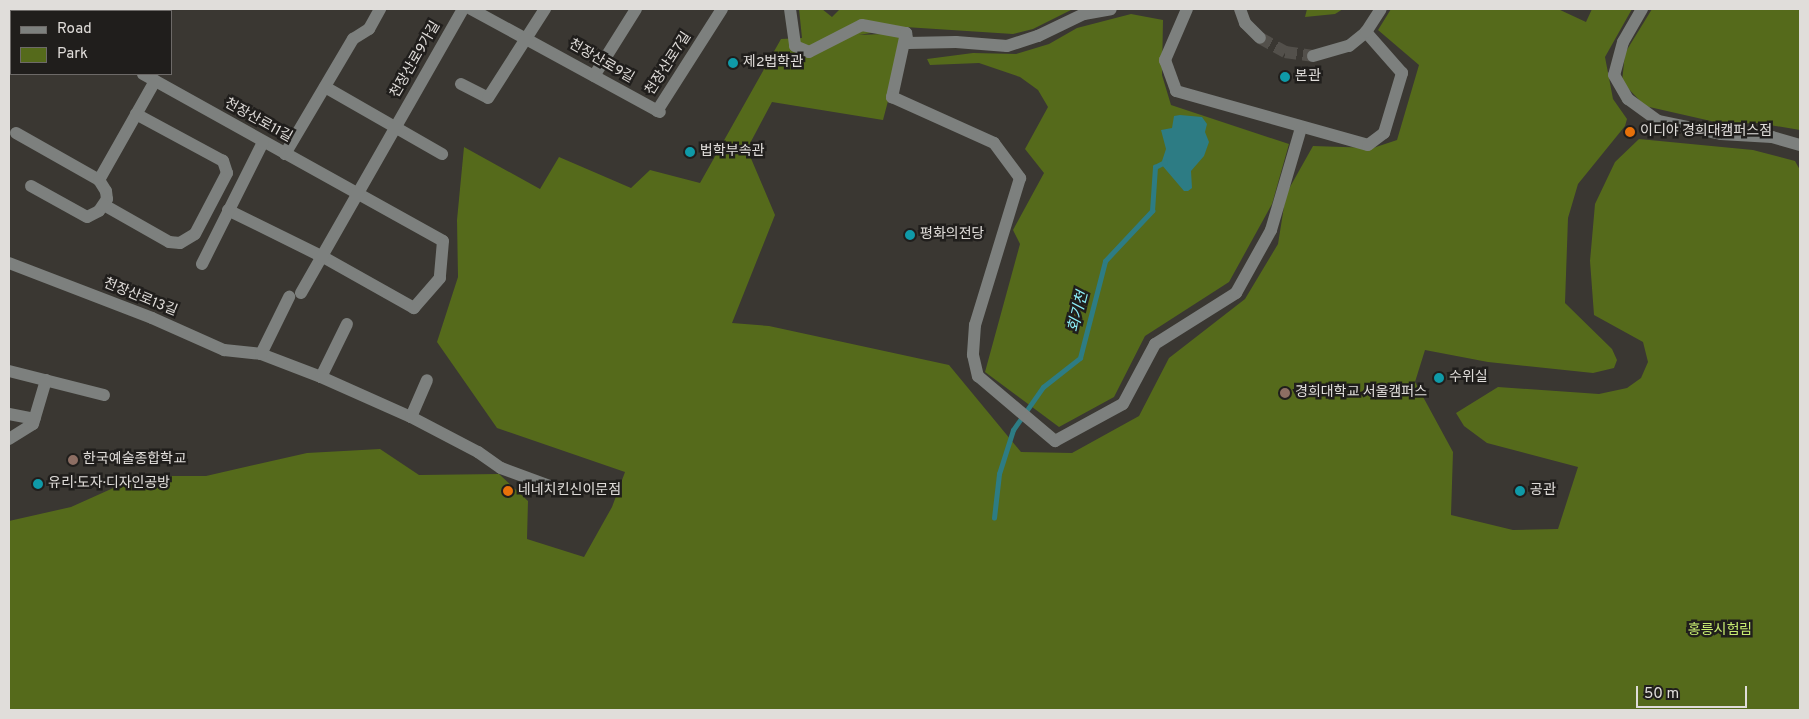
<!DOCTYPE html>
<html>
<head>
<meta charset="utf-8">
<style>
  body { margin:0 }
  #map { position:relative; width:1809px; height:719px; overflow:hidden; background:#3a3732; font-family:Overpass,"Noto Sans KR",sans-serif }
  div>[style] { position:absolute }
  .green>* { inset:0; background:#556a1b }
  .water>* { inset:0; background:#2d7c84 }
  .stream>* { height:4.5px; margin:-2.25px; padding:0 2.25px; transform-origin:2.25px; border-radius:2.25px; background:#2d7c84 }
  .minor-tunnel>* { height:12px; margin-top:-6px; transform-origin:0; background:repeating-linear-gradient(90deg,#53504b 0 12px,transparent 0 18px) }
  .minor>* { height:12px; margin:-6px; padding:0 6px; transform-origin:6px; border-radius:6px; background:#7d807e }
  .dots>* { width:14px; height:14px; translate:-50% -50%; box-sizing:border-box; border:2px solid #201e1c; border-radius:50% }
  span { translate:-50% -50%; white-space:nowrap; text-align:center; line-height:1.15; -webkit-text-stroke:5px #201e1c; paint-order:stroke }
  .street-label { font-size:14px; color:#e0ddda }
  .poi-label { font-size:14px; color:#e0ddda }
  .left { translate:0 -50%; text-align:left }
  .park-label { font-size:14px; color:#c8ed71 }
  .water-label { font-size:15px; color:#8df0fa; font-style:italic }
  .frame { position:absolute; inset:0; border:10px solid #e0ddda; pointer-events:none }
  .legend { position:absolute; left:10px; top:10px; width:162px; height:65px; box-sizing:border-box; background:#201e1c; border:1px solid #6d6a68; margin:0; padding:6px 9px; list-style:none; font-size:15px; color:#e0ddda }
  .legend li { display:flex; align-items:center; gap:10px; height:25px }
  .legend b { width:25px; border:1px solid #6d6a68 }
  .scale { position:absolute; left:1636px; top:686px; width:111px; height:22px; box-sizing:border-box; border:2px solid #e0ddda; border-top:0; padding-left:6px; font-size:15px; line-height:18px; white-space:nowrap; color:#e0ddda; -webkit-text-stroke:4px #201e1c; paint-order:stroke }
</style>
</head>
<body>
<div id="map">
  <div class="green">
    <i style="clip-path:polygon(799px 9px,822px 9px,832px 17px,840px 9px,1073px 9px,1033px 29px,1013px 34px,905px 27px,859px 35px,906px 33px,883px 120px,772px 102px,747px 149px,775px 215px,732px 323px,769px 326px,949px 365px,1021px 452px,1072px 453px,1139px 416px,1169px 358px,1245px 299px,1278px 244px,1286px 194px,1313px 146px,1373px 148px,1397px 140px,1419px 65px,1378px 30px,1391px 9px,1558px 9px,1586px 22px,1592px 9px,1632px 9px,1605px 57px,1613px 99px,1627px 119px,1625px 126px,1578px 184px,1568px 218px,1565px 303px,1612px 349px,1617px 360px,1614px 368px,1593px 373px,1488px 362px,1425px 350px,1415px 382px,1453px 452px,1451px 515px,1513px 530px,1558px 529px,1578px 467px,1487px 443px,1464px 426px,1456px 413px,1498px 387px,1599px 394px,1627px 388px,1641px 378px,1648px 362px,1643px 342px,1594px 315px,1590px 261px,1595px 204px,1615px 162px,1639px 139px,1753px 150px,1795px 161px,1800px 170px,1800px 710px,9px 710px,9px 521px,71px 507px,140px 476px,206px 476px,307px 453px,380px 449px,419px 475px,499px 474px,528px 501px,527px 539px,584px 557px,612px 507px,625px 472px,497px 428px,437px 342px,458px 277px,457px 220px,464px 147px,540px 189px,559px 157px,631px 188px,650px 170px,700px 183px,781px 39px,802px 38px)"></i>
    <i style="clip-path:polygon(1307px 9px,1343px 9px,1335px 14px,1305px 17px)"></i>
    <i style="clip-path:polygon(1652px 9px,1800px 9px,1800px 130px,1758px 123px,1724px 124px,1645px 106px,1622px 82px,1625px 53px)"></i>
    <i style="clip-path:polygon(1131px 14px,1163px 20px,1162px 75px,1171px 105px,1289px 144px,1272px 204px,1229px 282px,1145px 336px,1114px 397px,1059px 427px,985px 372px,1020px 244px,1013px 230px,1044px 173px,1025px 149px,1048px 107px,1038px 90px,1020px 77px,979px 63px,930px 65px,927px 59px,973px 53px,1016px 54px,1049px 44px,1077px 28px)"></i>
  </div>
  <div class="water">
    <i style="clip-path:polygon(1180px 115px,1202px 117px,1207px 124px,1205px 132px,1209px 142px,1204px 156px,1191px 171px,1192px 188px,1188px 191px,1184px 191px,1161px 164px,1166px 149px,1161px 130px,1172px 128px,1174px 116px)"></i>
  </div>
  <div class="stream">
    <i style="left:994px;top:518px;width:44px;rotate:-83.5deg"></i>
    <i style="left:999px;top:474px;width:46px;rotate:-72.3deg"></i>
    <i style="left:1013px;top:430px;width:52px;rotate:-55.1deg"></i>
    <i style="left:1043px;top:387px;width:47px;rotate:-38.1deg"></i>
    <i style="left:1080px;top:358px;width:100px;rotate:-75.5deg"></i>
    <i style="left:1105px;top:261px;width:69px;rotate:-46.8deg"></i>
    <i style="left:1152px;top:211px;width:44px;rotate:-86.1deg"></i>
    <i style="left:1155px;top:167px;width:11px;rotate:-27deg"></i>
  </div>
  <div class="minor-tunnel">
    <i style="left:1260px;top:38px;width:29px;rotate:29deg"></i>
    <i style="left:1285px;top:52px;width:28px;rotate:8deg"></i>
  </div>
  <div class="minor">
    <i style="left:28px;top:9px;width:4px;rotate:27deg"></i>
    <i style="left:471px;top:9px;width:215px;rotate:28.6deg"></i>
    <i style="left:790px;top:9px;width:37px;rotate:82deg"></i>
    <i style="left:795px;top:46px;width:15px;rotate:23deg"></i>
    <i style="left:809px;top:52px;width:59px;rotate:-27deg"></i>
    <i style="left:862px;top:25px;width:45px;rotate:10.3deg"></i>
    <i style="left:906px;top:33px;width:10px;rotate:79deg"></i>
    <i style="left:908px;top:43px;width:48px;rotate:-1.2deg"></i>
    <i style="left:956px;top:42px;width:51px;rotate:4.5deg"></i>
    <i style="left:1007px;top:46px;width:33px;rotate:-18deg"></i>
    <i style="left:1038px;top:36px;width:51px;rotate:-25.6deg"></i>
    <i style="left:1084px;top:14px;width:27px;rotate:-10deg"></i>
    <i style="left:1187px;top:9px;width:56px;rotate:113.3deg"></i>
    <i style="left:1165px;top:60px;width:33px;rotate:70deg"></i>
    <i style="left:1176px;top:91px;width:199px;rotate:15.7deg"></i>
    <i style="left:1368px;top:145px;width:20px;rotate:-37deg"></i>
    <i style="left:1384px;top:133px;width:63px;rotate:-73.3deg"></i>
    <i style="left:1402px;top:73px;width:55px;rotate:-131.3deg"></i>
    <i style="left:1240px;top:9px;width:15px;rotate:70deg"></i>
    <i style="left:1245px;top:23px;width:21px;rotate:45deg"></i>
    <i style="left:1642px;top:9px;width:38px;rotate:120deg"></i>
    <i style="left:1623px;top:42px;width:34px;rotate:105deg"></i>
    <i style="left:1614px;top:75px;width:28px;rotate:60deg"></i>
    <i style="left:1628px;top:99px;width:37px;rotate:36deg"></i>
    <i style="left:1658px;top:121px;width:64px;rotate:11.7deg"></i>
    <i style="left:1721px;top:134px;width:51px;rotate:3.4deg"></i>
    <i style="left:1772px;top:137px;width:29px;rotate:16deg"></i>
    <i style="left:906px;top:33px;width:66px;rotate:102.3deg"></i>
    <i style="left:892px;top:97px;width:112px;rotate:24.3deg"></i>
    <i style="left:994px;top:143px;width:44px;rotate:53.4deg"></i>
    <i style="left:1020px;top:178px;width:154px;rotate:107deg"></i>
    <i style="left:975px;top:325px;width:30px;rotate:94deg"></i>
    <i style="left:973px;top:355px;width:22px;rotate:77deg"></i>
    <i style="left:978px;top:376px;width:101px;rotate:40.2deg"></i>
    <i style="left:1055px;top:441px;width:77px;rotate:-28.6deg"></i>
    <i style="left:1123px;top:404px;width:68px;rotate:-61.9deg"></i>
    <i style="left:1155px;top:344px;width:96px;rotate:-32.2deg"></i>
    <i style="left:1236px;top:293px;width:72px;rotate:-60.9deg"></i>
    <i style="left:1271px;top:230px;width:106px;rotate:-73.6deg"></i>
    <i style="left:1313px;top:56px;width:37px;rotate:-16deg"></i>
    <i style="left:1349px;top:46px;width:22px;rotate:-39deg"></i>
    <i style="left:1366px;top:32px;width:27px;rotate:-57deg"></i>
    <i style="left:143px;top:74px;width:343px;rotate:29.1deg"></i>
    <i style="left:443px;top:241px;width:37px;rotate:95deg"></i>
    <i style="left:440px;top:278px;width:40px;rotate:131deg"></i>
    <i style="left:414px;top:308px;width:104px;rotate:-150.7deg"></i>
    <i style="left:323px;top:257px;width:106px;rotate:-153.7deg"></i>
    <i style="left:594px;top:76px;width:79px;rotate:-57.9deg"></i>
    <i style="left:461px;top:84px;width:30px;rotate:27deg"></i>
    <i style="left:488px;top:98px;width:106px;rotate:-57.4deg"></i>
    <i style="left:325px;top:87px;width:135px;rotate:29.8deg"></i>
    <i style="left:657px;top:111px;width:121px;rotate:-57.5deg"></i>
    <i style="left:16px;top:133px;width:95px;rotate:29.5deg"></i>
    <i style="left:99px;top:180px;width:13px;rotate:58deg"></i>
    <i style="left:106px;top:191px;width:8px;rotate:83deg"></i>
    <i style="left:107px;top:199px;width:14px;rotate:124deg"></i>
    <i style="left:99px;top:211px;width:13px;rotate:153deg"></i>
    <i style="left:87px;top:217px;width:64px;rotate:-151deg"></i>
    <i style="left:285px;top:154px;width:134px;rotate:-59.4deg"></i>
    <i style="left:353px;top:39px;width:19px;rotate:-32deg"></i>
    <i style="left:369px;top:29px;width:23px;rotate:-61deg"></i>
    <i style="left:99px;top:180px;width:114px;rotate:-60.5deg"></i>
    <i style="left:104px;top:205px;width:75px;rotate:29.6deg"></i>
    <i style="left:169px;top:242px;width:11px;rotate:5deg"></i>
    <i style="left:180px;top:243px;width:17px;rotate:-31deg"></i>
    <i style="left:195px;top:234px;width:69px;rotate:-62.3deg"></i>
    <i style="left:227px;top:173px;width:13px;rotate:-108deg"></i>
    <i style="left:223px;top:161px;width:99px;rotate:-151.6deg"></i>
    <i style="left:9px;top:263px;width:153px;rotate:21deg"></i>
    <i style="left:152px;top:318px;width:79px;rotate:24deg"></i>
    <i style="left:224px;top:350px;width:37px;rotate:6deg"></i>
    <i style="left:261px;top:354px;width:64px;rotate:21deg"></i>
    <i style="left:321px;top:377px;width:98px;rotate:24deg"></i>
    <i style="left:411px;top:417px;width:76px;rotate:27.6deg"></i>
    <i style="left:478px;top:452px;width:28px;rotate:35deg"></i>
    <i style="left:501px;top:468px;width:58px;rotate:20.3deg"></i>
    <i style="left:202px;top:264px;width:136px;rotate:-63.4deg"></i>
    <i style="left:301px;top:293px;width:327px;rotate:-60.3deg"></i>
    <i style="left:261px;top:354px;width:64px;rotate:-63.8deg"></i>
    <i style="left:9px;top:371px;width:98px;rotate:14.2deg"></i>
    <i style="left:321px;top:377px;width:59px;rotate:-63.9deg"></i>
    <i style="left:9px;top:414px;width:26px;rotate:11deg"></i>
    <i style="left:411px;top:417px;width:40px;rotate:-66.6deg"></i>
    <i style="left:9px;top:439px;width:28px;rotate:-32deg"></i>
    <i style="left:33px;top:424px;width:46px;rotate:-73.5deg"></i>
  </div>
  <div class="dots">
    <i style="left:733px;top:63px;background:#0f9aa8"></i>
    <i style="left:1285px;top:77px;background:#0f9aa8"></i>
    <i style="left:1630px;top:132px;background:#e8710a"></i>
    <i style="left:690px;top:152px;background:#0f9aa8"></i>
    <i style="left:910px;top:235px;background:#0f9aa8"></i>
    <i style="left:1439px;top:378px;background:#0f9aa8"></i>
    <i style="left:1285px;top:393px;background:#8d6e63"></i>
    <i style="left:73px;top:460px;background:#8d6e63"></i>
    <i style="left:38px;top:484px;background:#0f9aa8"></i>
    <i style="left:508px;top:491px;background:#e8710a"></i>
    <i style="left:1520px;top:491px;background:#0f9aa8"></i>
  </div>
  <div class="street-label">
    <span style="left:416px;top:60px;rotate:-60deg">천장산로9가길</span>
    <span style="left:601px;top:62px;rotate:30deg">천장산로9길</span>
    <span style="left:669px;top:64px;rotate:-57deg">천장산로7길</span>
    <span style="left:258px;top:121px;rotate:29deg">천장산로11길</span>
    <span style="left:140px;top:298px;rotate:22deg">천장산로13길</span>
  </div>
  <div class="poi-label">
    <span class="left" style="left:743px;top:63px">제2법학관</span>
    <span class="left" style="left:1295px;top:77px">본관</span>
    <span class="left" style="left:1640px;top:132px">이디야 경희대캠퍼스점</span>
    <span class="left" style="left:700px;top:152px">법학부속관</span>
    <span class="left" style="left:920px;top:235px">평화의전당</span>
    <span class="left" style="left:1449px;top:378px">수위실</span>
    <span class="left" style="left:1295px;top:393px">경희대학교 서울캠퍼스</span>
    <span class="left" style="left:83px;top:460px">한국예술종합학교</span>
    <span class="left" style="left:48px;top:484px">유리·도자·디자인공방</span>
    <span class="left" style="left:518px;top:491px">네네치킨신이문점</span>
    <span class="left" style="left:1530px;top:491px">공관</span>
  </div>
  <div class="park-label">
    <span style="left:1720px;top:631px">홍릉시험림</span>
  </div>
  <div class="water-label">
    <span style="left:1079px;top:312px;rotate:-76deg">회기천</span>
  </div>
  <div class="frame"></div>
  <ul class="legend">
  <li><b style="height:6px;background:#7d807e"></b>Road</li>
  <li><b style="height:14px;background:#556a1b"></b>Park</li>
  </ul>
  <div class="scale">50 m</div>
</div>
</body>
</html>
